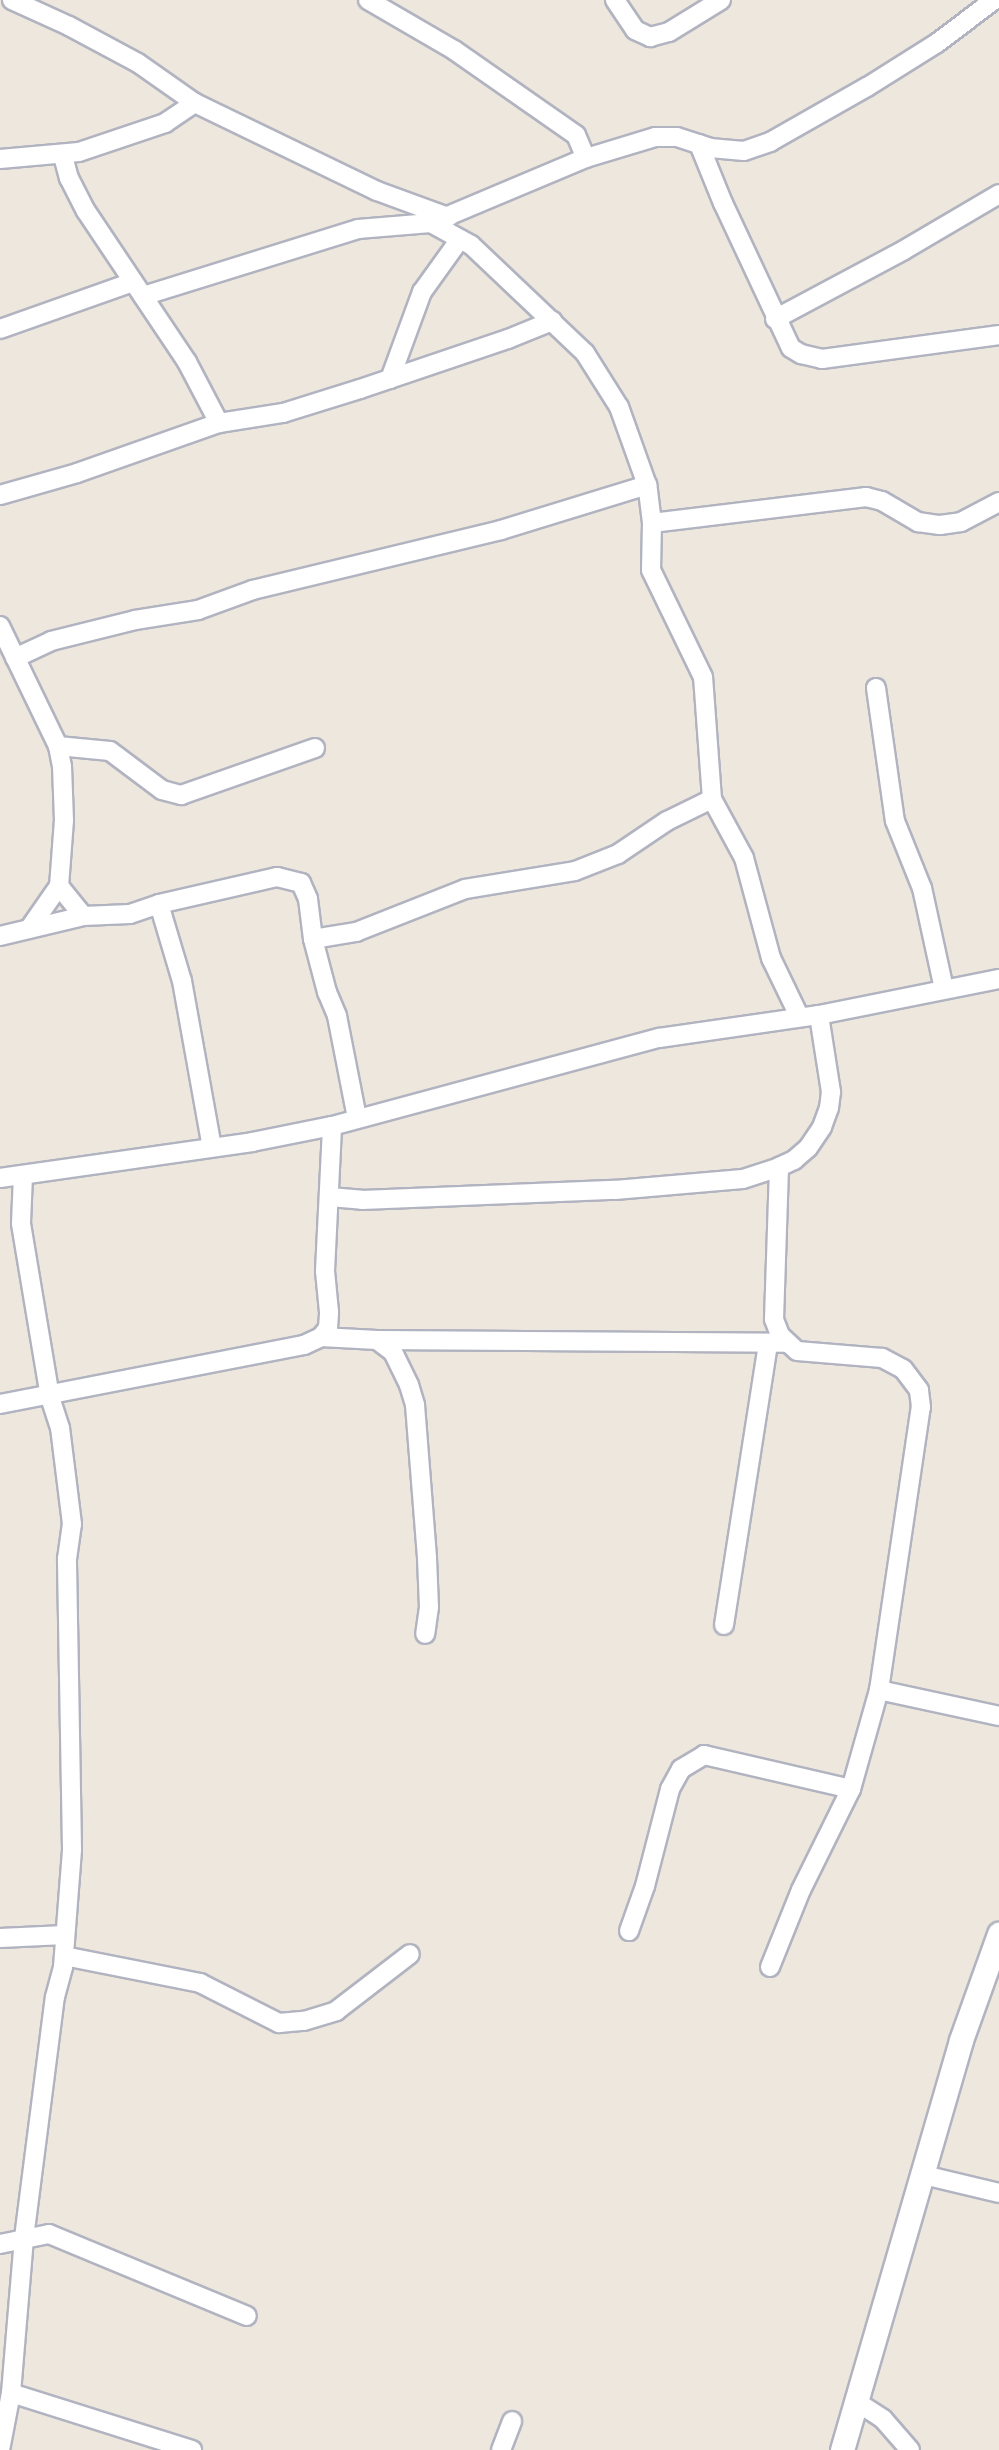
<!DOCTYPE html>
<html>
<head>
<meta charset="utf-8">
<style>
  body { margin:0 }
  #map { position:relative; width:999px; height:2450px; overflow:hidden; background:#eee7dd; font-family:"Fira Sans",sans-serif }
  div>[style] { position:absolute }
  .roads { filter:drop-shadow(2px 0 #b1b4c0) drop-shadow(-2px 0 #b1b4c0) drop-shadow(0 2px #b1b4c0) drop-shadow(0 -2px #b1b4c0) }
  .minor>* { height:18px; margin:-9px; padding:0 9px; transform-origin:9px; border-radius:9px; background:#fff }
  .tertiary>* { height:23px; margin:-11.5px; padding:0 11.5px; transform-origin:11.5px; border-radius:11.5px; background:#fff }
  span { translate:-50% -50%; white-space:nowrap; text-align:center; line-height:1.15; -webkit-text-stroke:6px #fff; paint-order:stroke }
</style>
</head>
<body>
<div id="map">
  <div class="roads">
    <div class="minor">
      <i style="left:12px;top:0;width:63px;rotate:24.5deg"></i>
      <i style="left:69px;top:26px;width:78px;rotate:28.2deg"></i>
      <i style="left:138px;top:63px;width:70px;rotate:35.1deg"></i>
      <i style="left:195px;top:103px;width:202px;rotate:25.8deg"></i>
      <i style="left:377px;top:191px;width:76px;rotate:20.1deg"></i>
      <i style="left:368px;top:0;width:99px;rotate:30.2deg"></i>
      <i style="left:454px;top:50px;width:149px;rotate:34.9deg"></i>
      <i style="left:576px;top:135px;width:25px;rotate:67deg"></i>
      <i style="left:615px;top:0;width:36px;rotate:56deg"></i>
      <i style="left:635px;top:30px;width:17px;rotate:25deg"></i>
      <i style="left:650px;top:37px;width:20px;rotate:-15deg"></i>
      <i style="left:669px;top:32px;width:61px;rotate:-31.6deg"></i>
      <i style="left:699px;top:144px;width:64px;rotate:67.9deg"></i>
      <i style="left:723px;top:203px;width:160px;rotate:64.9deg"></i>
      <i style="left:791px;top:348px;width:12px;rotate:31deg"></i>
      <i style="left:801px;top:354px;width:22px;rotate:13deg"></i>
      <i style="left:822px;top:359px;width:179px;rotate:-7.7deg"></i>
      <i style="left:63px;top:156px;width:23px;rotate:75deg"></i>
      <i style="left:69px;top:178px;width:37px;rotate:63deg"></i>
      <i style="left:86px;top:211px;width:182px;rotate:56.2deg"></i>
      <i style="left:187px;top:362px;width:69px;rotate:62.3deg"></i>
      <i style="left:0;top:159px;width:79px;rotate:-5.1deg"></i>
      <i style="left:79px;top:152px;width:91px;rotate:-18.6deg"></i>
      <i style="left:165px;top:123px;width:36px;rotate:-34deg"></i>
      <i style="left:143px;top:296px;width:225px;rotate:-17.3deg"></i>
      <i style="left:358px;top:229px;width:73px;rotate:-4.7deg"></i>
      <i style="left:431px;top:223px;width:168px;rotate:-22.8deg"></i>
      <i style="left:586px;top:158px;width:72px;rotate:-16.9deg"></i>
      <i style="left:655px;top:137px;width:22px"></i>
      <i style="left:677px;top:137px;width:35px;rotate:18deg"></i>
      <i style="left:710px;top:148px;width:34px;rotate:5deg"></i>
      <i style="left:744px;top:151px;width:28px;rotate:-19deg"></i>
      <i style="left:770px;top:142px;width:112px;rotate:-29.6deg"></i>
      <i style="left:867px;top:87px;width:83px;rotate:-32.2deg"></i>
      <i style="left:937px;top:43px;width:71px;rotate:-37deg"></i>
      <i style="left:775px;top:319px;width:146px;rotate:-28.1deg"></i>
      <i style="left:904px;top:250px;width:110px;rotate:-30.5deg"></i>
      <i style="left:0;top:329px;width:141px;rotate:-19.5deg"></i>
      <i style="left:390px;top:379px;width:93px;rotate:-69.8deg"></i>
      <i style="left:422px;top:292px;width:65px;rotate:-54.4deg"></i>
      <i style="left:0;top:495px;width:80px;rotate:-15.9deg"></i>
      <i style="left:77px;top:473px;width:151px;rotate:-19.4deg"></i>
      <i style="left:219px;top:423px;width:65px;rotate:-8.9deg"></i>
      <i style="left:283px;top:413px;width:81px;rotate:-17.3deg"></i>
      <i style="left:360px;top:389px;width:156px;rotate:-18.7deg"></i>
      <i style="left:508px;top:339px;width:48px;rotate:-22.2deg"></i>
      <i style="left:652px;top:523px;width:216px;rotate:-6.9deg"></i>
      <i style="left:866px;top:497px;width:16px;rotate:14deg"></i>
      <i style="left:882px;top:501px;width:42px;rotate:30.3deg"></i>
      <i style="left:918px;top:522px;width:22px;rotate:8deg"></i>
      <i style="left:940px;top:525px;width:21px;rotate:-8deg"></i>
      <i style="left:961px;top:522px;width:43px;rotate:-27.8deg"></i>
      <i style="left:0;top:626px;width:133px;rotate:64.2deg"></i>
      <i style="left:58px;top:746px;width:20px;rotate:79deg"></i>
      <i style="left:62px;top:766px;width:54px;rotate:87.9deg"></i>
      <i style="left:64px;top:820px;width:66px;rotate:94.3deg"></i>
      <i style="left:59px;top:886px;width:52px;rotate:124.9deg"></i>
      <i style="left:15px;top:658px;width:40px;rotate:-25deg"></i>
      <i style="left:51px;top:641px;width:87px;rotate:-14deg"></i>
      <i style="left:135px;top:620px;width:64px;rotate:-9deg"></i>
      <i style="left:198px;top:610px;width:59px;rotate:-20deg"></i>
      <i style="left:253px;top:590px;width:255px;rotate:-13.6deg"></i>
      <i style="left:501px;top:530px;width:153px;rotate:-17.1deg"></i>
      <i style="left:876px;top:688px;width:134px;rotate:81.9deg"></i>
      <i style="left:895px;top:821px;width:72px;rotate:68.1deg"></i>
      <i style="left:922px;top:888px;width:103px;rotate:77.7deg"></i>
      <i style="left:58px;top:746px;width:52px;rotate:5.5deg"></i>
      <i style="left:110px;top:751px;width:65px;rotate:36.9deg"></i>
      <i style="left:162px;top:790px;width:20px;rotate:15deg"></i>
      <i style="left:181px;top:795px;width:142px;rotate:-19.3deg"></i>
      <i style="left:712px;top:799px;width:67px;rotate:61.5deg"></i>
      <i style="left:744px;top:858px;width:104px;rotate:74.9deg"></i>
      <i style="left:771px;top:958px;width:64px;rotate:64.2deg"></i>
      <i style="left:59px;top:886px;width:38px;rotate:51deg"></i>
      <i style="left:159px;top:904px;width:121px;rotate:-12.9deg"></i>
      <i style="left:277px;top:877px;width:25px;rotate:14deg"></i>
      <i style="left:301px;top:883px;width:17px;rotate:66deg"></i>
      <i style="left:308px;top:899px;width:40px;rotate:82.9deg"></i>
      <i style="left:313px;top:939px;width:55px;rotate:75.2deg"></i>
      <i style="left:327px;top:992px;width:26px;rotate:67deg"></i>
      <i style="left:337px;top:1016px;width:104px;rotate:78.9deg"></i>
      <i style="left:0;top:936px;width:85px;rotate:-13.5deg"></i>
      <i style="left:83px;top:916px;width:47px;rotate:-2.4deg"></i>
      <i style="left:130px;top:914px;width:31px;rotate:-19deg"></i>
      <i style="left:159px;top:904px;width:80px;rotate:73.4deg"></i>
      <i style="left:182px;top:981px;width:169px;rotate:79.8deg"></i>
      <i style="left:313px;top:939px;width:44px;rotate:-9.2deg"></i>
      <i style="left:356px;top:932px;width:117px;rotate:-21.5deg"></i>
      <i style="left:465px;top:889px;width:111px;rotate:-9.3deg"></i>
      <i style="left:575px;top:871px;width:46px;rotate:-21.6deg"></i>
      <i style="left:618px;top:854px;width:59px;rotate:-34deg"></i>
      <i style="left:667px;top:821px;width:50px;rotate:-26.1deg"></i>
      <i style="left:712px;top:799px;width:122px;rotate:-94.2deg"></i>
      <i style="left:703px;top:677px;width:119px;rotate:-115.9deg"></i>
      <i style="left:651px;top:570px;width:47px;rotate:-88.8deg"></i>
      <i style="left:652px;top:523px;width:38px;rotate:-97deg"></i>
      <i style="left:647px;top:485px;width:83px;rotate:-109.7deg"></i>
      <i style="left:619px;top:407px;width:64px;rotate:-122.2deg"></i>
      <i style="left:585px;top:353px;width:157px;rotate:-136.5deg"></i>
      <i style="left:471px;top:245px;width:46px;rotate:-151.2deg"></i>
      <i style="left:0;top:1178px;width:255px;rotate:-8.1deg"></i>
      <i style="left:252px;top:1142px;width:82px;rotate:-11.3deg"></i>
      <i style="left:332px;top:1126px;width:339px;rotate:-15.1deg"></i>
      <i style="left:659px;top:1038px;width:162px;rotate:-8.2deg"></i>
      <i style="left:819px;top:1015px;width:184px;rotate:-11.3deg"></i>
      <i style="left:330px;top:1197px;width:32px;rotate:5deg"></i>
      <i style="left:362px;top:1200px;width:253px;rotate:-2.3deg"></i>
      <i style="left:615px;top:1190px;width:128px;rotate:-4.9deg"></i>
      <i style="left:743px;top:1179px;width:38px;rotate:-18deg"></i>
      <i style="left:779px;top:1167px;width:17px;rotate:-25deg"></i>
      <i style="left:794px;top:1160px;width:18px;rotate:-41deg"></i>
      <i style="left:808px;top:1148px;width:25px;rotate:-56deg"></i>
      <i style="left:822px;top:1127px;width:20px;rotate:-70deg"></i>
      <i style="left:829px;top:1108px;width:16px;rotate:-83deg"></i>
      <i style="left:831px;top:1092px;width:78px;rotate:-98.9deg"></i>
      <i style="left:321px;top:1337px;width:56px;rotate:3.1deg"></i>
      <i style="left:377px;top:1340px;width:20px;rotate:37deg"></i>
      <i style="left:393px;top:1352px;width:37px;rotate:64deg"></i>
      <i style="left:409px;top:1385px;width:21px;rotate:73deg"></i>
      <i style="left:415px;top:1405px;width:153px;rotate:85.5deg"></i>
      <i style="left:427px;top:1558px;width:49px;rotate:87.7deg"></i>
      <i style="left:429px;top:1607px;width:27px;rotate:98deg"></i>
      <i style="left:377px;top:1340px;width:409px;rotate:0.4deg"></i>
      <i style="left:0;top:1404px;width:310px;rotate:-11deg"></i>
      <i style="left:304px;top:1345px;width:19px;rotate:-25deg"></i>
      <i style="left:321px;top:1337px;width:11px;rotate:-52deg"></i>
      <i style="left:328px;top:1328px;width:16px;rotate:-86deg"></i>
      <i style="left:329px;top:1312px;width:41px;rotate:-95.6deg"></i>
      <i style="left:325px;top:1271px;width:145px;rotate:-87.2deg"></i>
      <i style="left:724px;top:1625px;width:285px;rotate:-81.1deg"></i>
      <i style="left:879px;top:1690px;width:123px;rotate:12.2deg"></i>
      <i style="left:629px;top:1931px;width:48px;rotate:-70.4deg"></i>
      <i style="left:645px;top:1886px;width:100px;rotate:-75.5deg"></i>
      <i style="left:670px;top:1789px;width:23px;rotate:-61deg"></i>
      <i style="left:681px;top:1769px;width:27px;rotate:-31deg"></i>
      <i style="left:704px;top:1755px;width:151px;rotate:13deg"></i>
      <i style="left:851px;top:1789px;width:103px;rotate:-74.2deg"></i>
      <i style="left:879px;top:1690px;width:286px;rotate:-81.6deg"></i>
      <i style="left:921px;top:1407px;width:17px;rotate:-97deg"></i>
      <i style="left:919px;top:1390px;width:26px;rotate:-127deg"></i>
      <i style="left:903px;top:1369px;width:24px;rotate:-152deg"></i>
      <i style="left:882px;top:1358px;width:85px;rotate:-175.3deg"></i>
      <i style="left:797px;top:1351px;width:23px;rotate:-137deg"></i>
      <i style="left:780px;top:1335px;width:17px;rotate:-111deg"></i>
      <i style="left:774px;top:1319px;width:152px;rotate:-88.1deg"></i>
      <i style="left:0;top:1938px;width:65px;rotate:-2.6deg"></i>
      <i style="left:64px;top:1956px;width:139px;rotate:11.2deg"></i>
      <i style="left:200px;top:1983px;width:89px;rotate:26.9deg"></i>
      <i style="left:279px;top:2023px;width:25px;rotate:-5deg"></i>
      <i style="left:304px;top:2021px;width:34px;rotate:-17deg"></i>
      <i style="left:336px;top:2011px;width:93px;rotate:-37.6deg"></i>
      <i style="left:770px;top:1967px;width:83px;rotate:-68.1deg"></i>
      <i style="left:801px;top:1890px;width:113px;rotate:-63.7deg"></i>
      <i style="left:924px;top:2175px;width:77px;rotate:13.5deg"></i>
      <i style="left:0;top:2244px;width:50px;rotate:-11.5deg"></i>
      <i style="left:49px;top:2234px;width:214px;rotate:22.5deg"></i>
      <i style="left:11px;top:2393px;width:190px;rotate:17.5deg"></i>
      <i style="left:857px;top:2402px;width:31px;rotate:33deg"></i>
      <i style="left:883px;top:2419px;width:41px;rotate:48.9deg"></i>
      <i style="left:0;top:2450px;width:58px;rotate:-79.1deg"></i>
      <i style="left:11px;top:2393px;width:156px;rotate:-85.2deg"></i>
      <i style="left:24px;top:2238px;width:243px;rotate:-82.7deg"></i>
      <i style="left:55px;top:1997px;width:31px;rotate:-75deg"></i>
      <i style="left:63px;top:1967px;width:118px;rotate:-85.6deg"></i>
      <i style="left:72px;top:1849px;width:290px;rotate:-91deg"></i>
      <i style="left:67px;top:1559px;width:35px;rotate:-82deg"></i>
      <i style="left:72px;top:1524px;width:97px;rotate:-97.1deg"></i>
      <i style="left:60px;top:1428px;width:33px;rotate:-108deg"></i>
      <i style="left:50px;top:1397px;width:176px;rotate:-99.5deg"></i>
      <i style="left:21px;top:1223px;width:47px;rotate:-87.6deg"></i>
      <i style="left:501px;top:2450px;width:31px;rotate:-69deg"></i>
    </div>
    <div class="tertiary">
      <i style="left:842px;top:2450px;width:427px;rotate:-73.8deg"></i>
      <i style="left:961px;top:2040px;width:113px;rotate:-70.3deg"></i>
    </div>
  </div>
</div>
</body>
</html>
